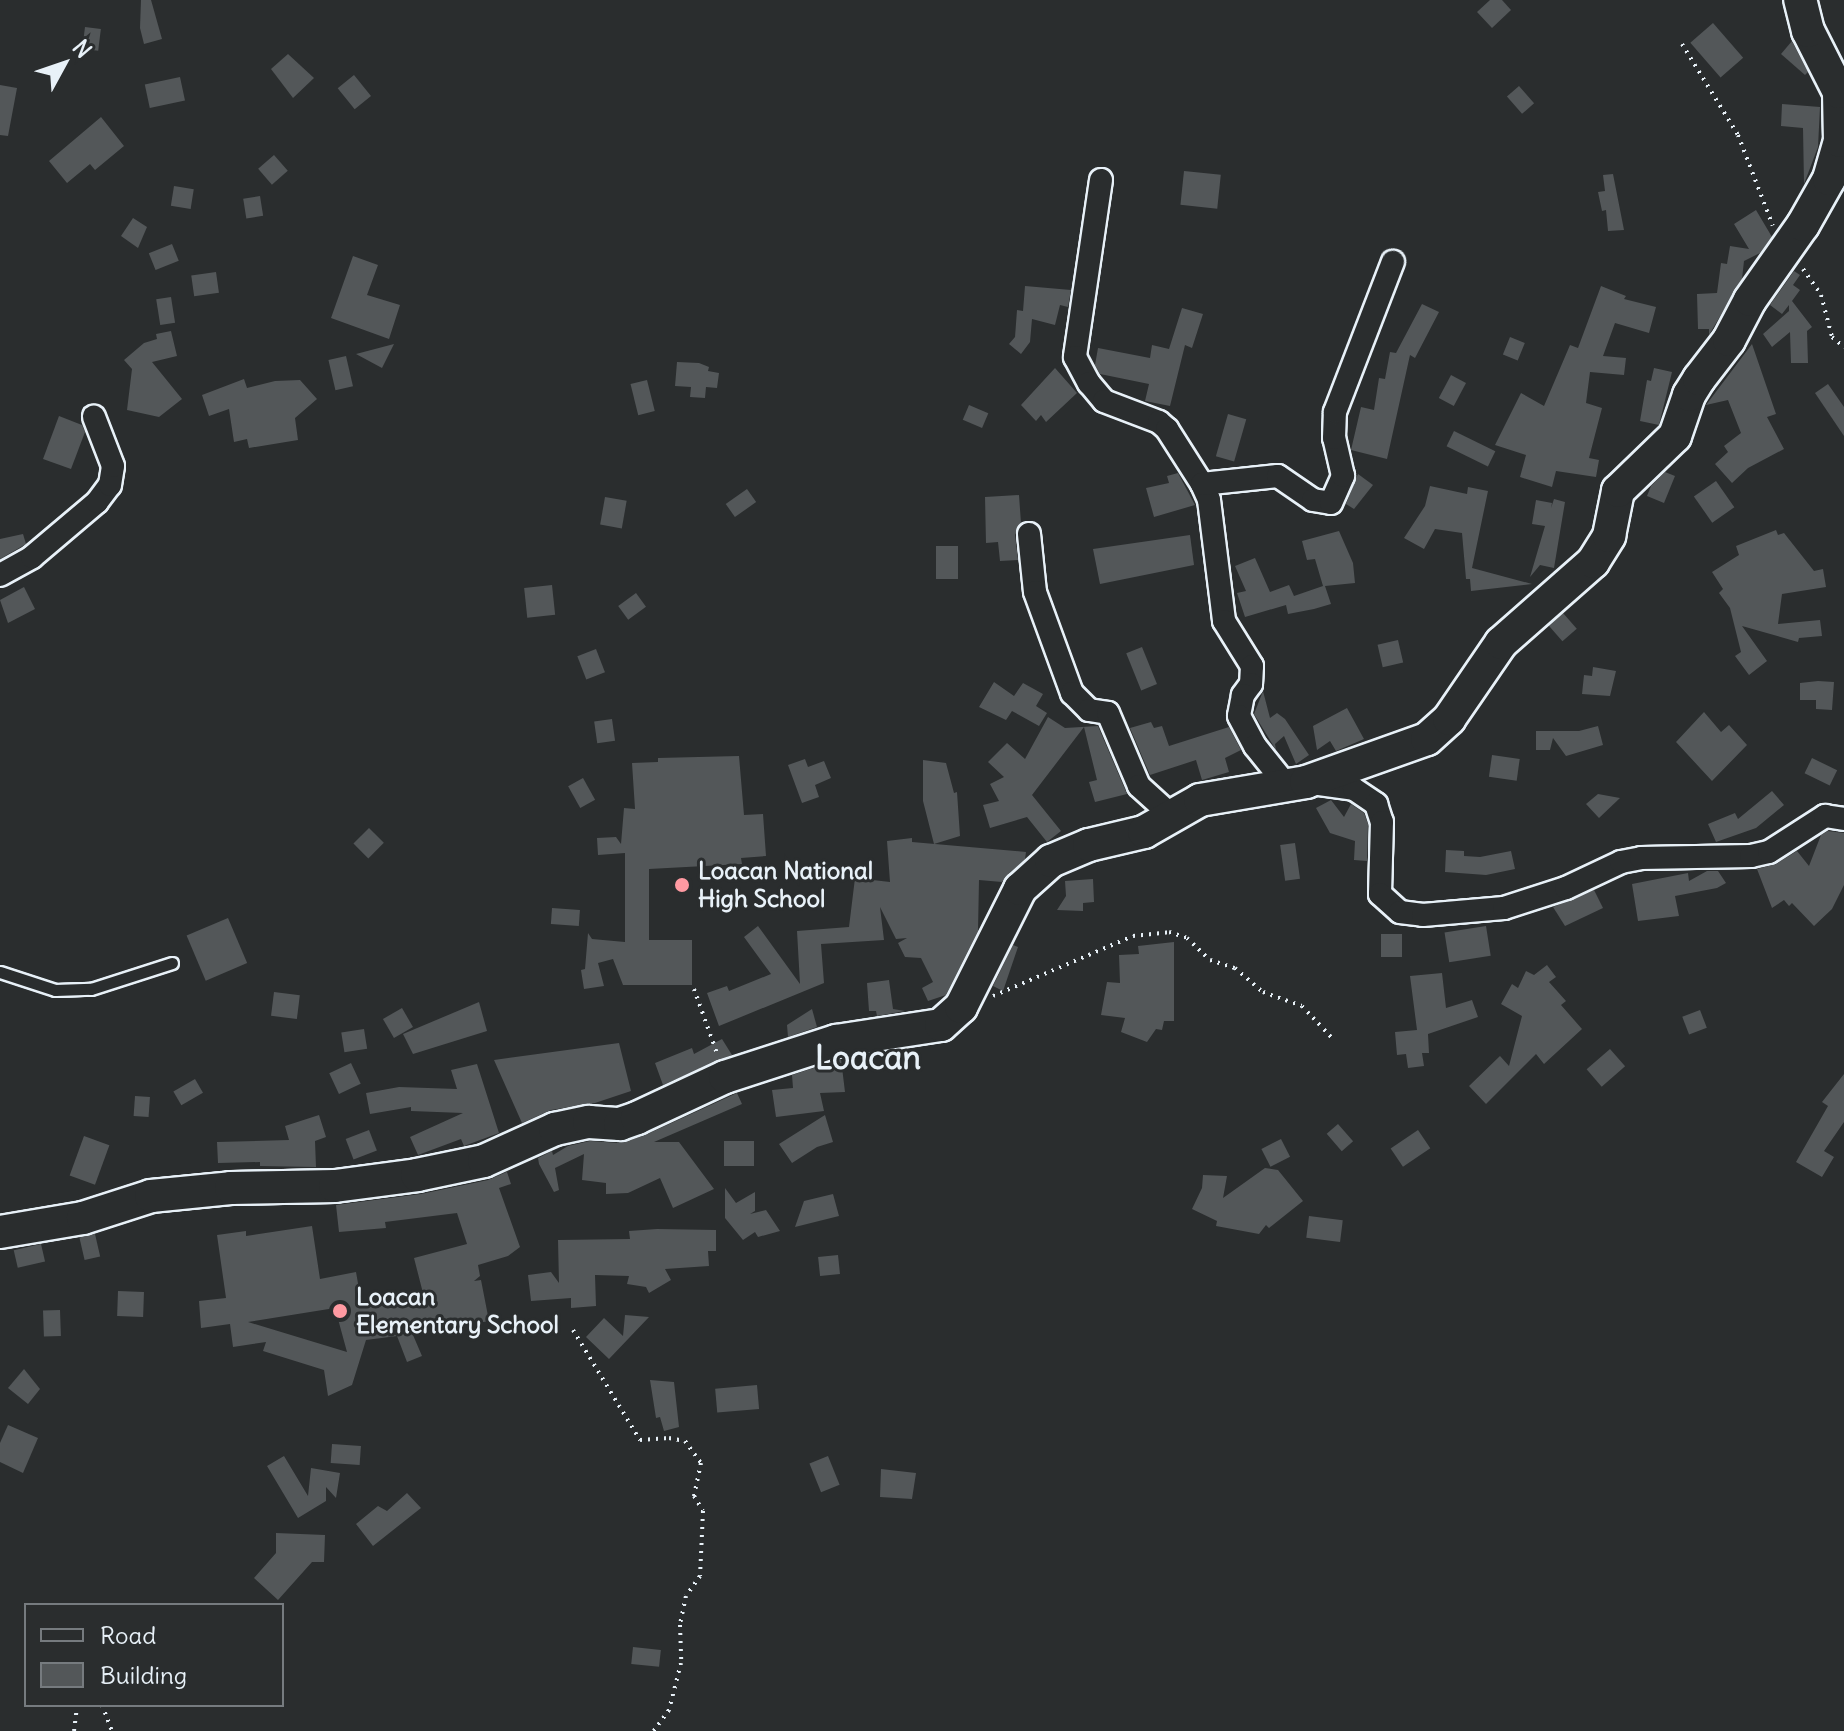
<!DOCTYPE html>
<html>
<head>
<meta charset="utf-8">
<style>
  body { margin:0 }
  #map { position:relative; width:1844px; height:1731px; overflow:hidden; background:#2a2d2e; font-family:Delius,sans-serif }
  div>[style] { position:absolute }
  .building>* { inset:0; background:#535759; transform-origin:0 0 }
  .path>* { height:4px; margin-top:-2px; transform-origin:0; background:repeating-linear-gradient(90deg,#e8f1f8 0 2px,transparent 0 8px) }
  .roads { filter:drop-shadow(2px 0 #e8f1f8) drop-shadow(-2px 0 #e8f1f8) drop-shadow(0 2px #e8f1f8) drop-shadow(0 -2px #e8f1f8) }
  .lane>* { height:11px; margin:-5.5px; padding:0 5.5px; transform-origin:5.5px; border-radius:5.5px; background:#2a2d2e }
  .street>* { height:22px; margin:-11px; padding:0 11px; transform-origin:11px; border-radius:11px; background:#2a2d2e }
  .secondary>* { height:32px; margin:-16px; padding:0 16px; transform-origin:16px; border-radius:16px; background:#2a2d2e }
  .dots>* { width:22px; height:22px; translate:-50% -50%; box-sizing:border-box; border:4px solid #2a2d2e; border-radius:50% }
  span { translate:-50% -50%; white-space:nowrap; text-align:center; line-height:1.15; -webkit-text-stroke:6px #2a2d2e; paint-order:stroke }
  .poi-label { font-size:24px; color:#e8f1f8; font-weight:700 }
  .left { translate:0 -50%; text-align:left }
  .district-label { font-size:32px; color:#e8f1f8; font-weight:700 }
  .legend { position:absolute; left:24px; top:1603px; width:260px; height:104px; box-sizing:border-box; background:#2a2d2e; border:2px solid #767b7f; margin:0; padding:10px 14px; list-style:none; font-size:24px; color:#e8f1f8 }
  .legend li { display:flex; align-items:center; gap:16px; height:40px }
  .legend b { width:40px; border:2px solid #767b7f }
  .north { position:absolute; left:24px; top:24px; width:80px; height:80px; -webkit-text-stroke:6px #2a2d2e; paint-order:stroke; rotate:50deg; font-size:22px; font-weight:700; line-height:32px; text-align:center; color:#e8f1f8 }
  .north::after { content:''; display:block; margin:auto; width:28px; height:36px; background:#e8f1f8; clip-path:polygon(50% 0,100% 100%,50% 72%,0 100%) }
</style>
</head>
<body>
<div id="map">
  <div class="building">
    <i style="clip-path:polygon(141px 0,151px 0,162px 39px,144px 44px,140px 28px)"></i>
    <i style="clip-path:polygon(1490px 0,1502px 0,1511px 10px,1492px 28px,1477px 12px)"></i>
    <i style="left:1713px;top:23px;width:46px;height:30px;rotate:49deg"></i>
    <i style="left:85px;top:27px;width:16px;height:22px;rotate:7deg"></i>
    <i style="clip-path:polygon(1792px 41px,1808px 72px,1805px 75px,1781px 54px)"></i>
    <i style="clip-path:polygon(288px 54px,314px 78px,293px 98px,271px 69px)"></i>
    <i style="left:354px;top:75px;width:27px;height:21px;rotate:51deg"></i>
    <i style="left:180px;top:77px;width:24px;height:36px;rotate:78deg"></i>
    <i style="clip-path:polygon(0 85px,17px 88px,8px 136px,0 135px)"></i>
    <i style="left:1519px;top:86px;width:23px;height:16px;rotate:49deg"></i>
    <i style="clip-path:polygon(1782px 104px,1820px 107px,1818px 147px,1804px 184px,1803px 128px,1781px 126px)"></i>
    <i style="clip-path:polygon(101px 117px,124px 146px,95px 170px,90px 164px,67px 183px,49px 161px)"></i>
    <i style="left:274px;top:155px;width:21px;height:21px;rotate:49deg"></i>
    <i style="left:1184px;top:171px;width:37px;height:34px;rotate:6deg"></i>
    <i style="clip-path:polygon(1613px 174px,1624px 230px,1608px 231px,1606px 210px,1602px 211px,1598px 192px,1605px 191px,1603px 175px)"></i>
    <i style="left:174px;top:186px;width:20px;height:20px;rotate:9deg"></i>
    <i style="left:260px;top:196px;width:20px;height:17px;rotate:81deg"></i>
    <i style="clip-path:polygon(1756px 210px,1772px 237px,1760px 253px,1744px 261px,1742px 279px,1709px 335px,1709px 329px,1698px 329px,1697px 294px,1717px 293px,1721px 263px,1727px 264px,1730px 246px,1749px 249px,1734px 224px)"></i>
    <i style="clip-path:polygon(133px 218px,147px 227px,138px 248px,121px 236px)"></i>
    <i style="left:172px;top:244px;width:18px;height:25px;rotate:68deg"></i>
    <i style="clip-path:polygon(353px 256px,378px 265px,367px 295px,400px 305px,389px 339px,331px 318px)"></i>
    <i style="clip-path:polygon(1794px 271px,1800px 275px,1793px 285px,1800px 290px,1792px 301px,1812px 327px,1807px 331px,1808px 363px,1791px 363px,1790px 332px,1772px 347px,1763px 334px,1789px 311px,1789px 305px,1782px 314px,1770px 305px)"></i>
    <i style="left:216px;top:272px;width:21px;height:25px;rotate:82deg"></i>
    <i style="clip-path:polygon(1025px 286px,1071px 290px,1068px 307px,1060px 305px,1055px 325px,1032px 319px,1030px 342px,1021px 354px,1009px 344px,1015px 337px,1017px 310px,1023px 311px)"></i>
    <i style="clip-path:polygon(1601px 286px,1626px 296px,1624px 299px,1656px 307px,1649px 333px,1615px 323px,1603px 356px,1626px 358px,1624px 375px,1590px 372px,1586px 403px,1602px 408px,1589px 458px,1599px 460px,1596px 477px,1556px 471px,1552px 487px,1520px 477px,1526px 455px,1495px 445px,1521px 393px,1544px 406px,1570px 345px,1578px 348px)"></i>
    <i style="left:171px;top:297px;width:26px;height:15px;rotate:81deg"></i>
    <i style="clip-path:polygon(1422px 304px,1439px 312px,1415px 358px,1410px 355px,1387px 459px,1351px 450px,1361px 407px,1374px 410px,1379px 378px,1385px 379px,1390px 352px,1396px 353px)"></i>
    <i style="clip-path:polygon(1182px 308px,1203px 314px,1192px 348px,1185px 345px,1170px 406px,1145px 401px,1149px 384px,1100px 374px,1095px 365px,1098px 348px,1150px 358px,1152px 345px,1169px 349px)"></i>
    <i style="clip-path:polygon(171px 331px,177px 356px,152px 362px,182px 399px,159px 417px,127px 410px,132px 369px,124px 360px,144px 343px,157px 339px,156px 334px)"></i>
    <i style="left:1510px;top:337px;width:16px;height:19px;rotate:22deg"></i>
    <i style="clip-path:polygon(394px 344px,382px 368px,356px 354px)"></i>
    <i style="clip-path:polygon(1752px 344px,1776px 414px,1767px 417px,1784px 449px,1748px 468px,1732px 483px,1715px 464px,1728px 452px,1724px 446px,1741px 433px,1728px 400px,1706px 405px)"></i>
    <i style="left:346px;top:356px;width:31px;height:18px;rotate:77deg"></i>
    <i style="clip-path:polygon(677px 362px,699px 363px,709px 367px,708px 371px,719px 373px,717px 388px,706px 387px,705px 398px,690px 397px,691px 387px,675px 386px)"></i>
    <i style="clip-path:polygon(1055px 368px,1077px 393px,1046px 422px,1041px 415px,1036px 421px,1021px 405px)"></i>
    <i style="clip-path:polygon(1654px 368px,1672px 372px,1659px 425px,1640px 421px,1647px 380px,1651px 381px)"></i>
    <i style="left:1451px;top:375px;width:17px;height:26px;rotate:28deg"></i>
    <i style="clip-path:polygon(244px 379px,247px 388px,275px 381px,300px 380px,317px 399px,295px 418px,298px 440px,249px 448px,247px 439px,234px 442px,229px 409px,209px 416px,202px 395px)"></i>
    <i style="left:647px;top:380px;width:32px;height:17px;rotate:76deg"></i>
    <i style="clip-path:polygon(1828px 384px,1844px 407px,1844px 436px,1815px 393px)"></i>
    <i style="left:969px;top:405px;width:21px;height:16px;rotate:23deg"></i>
    <i style="left:1228px;top:414px;width:19px;height:44px;rotate:16deg"></i>
    <i style="clip-path:polygon(59px 416px,82px 425px,85px 432px,71px 469px,43px 459px)"></i>
    <i style="left:1454px;top:431px;width:46px;height:17px;rotate:26deg"></i>
    <i style="clip-path:polygon(1665px 472px,1675px 476px,1664px 503px,1647px 496px,1651px 486px)"></i>
    <i style="clip-path:polygon(1178px 473px,1195px 505px,1154px 517px,1146px 488px,1169px 483px,1167px 476px)"></i>
    <i style="clip-path:polygon(1358px 474px,1373px 485px,1354px 509px,1346px 504px)"></i>
    <i style="left:1716px;top:481px;width:32px;height:27px;rotate:55deg"></i>
    <i style="clip-path:polygon(1430px 486px,1467px 494px,1468px 487px,1488px 491px,1472px 568px,1532px 584px,1471px 591px,1470px 579px,1466px 579px,1462px 533px,1435px 529px,1424px 549px,1404px 538px,1425px 506px)"></i>
    <i style="left:747px;top:489px;width:16px;height:26px;rotate:55deg"></i>
    <i style="clip-path:polygon(1019px 495px,1021px 523px,1015px 535px,1018px 560px,1000px 561px,998px 542px,986px 543px,985px 497px)"></i>
    <i style="left:605px;top:497px;width:22px;height:28px;rotate:10deg"></i>
    <i style="clip-path:polygon(1554px 499px,1565px 502px,1554px 568px,1540px 565px,1530px 577px,1545px 526px,1532px 524px,1536px 500px,1552px 503px,1551px 508px)"></i>
    <i style="clip-path:polygon(1776px 530px,1778px 535px,1784px 533px,1814px 571px,1823px 569px,1826px 587px,1782px 594px,1778px 624px,1820px 620px,1822px 636px,1799px 638px,1798px 642px,1742px 626px,1767px 661px,1749px 675px,1735px 656px,1741px 652px,1730px 608px,1719px 593px,1723px 589px,1712px 572px,1739px 555px,1736px 546px)"></i>
    <i style="clip-path:polygon(1339px 531px,1353px 563px,1355px 583px,1325px 586px,1331px 604px,1314px 609px,1288px 614px,1286px 605px,1245px 617px,1237px 593px,1246px 591px,1235px 566px,1255px 558px,1270px 592px,1289px 585px,1294px 596px,1323px 586px,1315px 559px,1307px 560px,1302px 541px)"></i>
    <i style="clip-path:polygon(23px 534px,26px 544px,0 559px,0 539px)"></i>
    <i style="clip-path:polygon(1190px 535px,1194px 565px,1100px 584px,1093px 549px)"></i>
    <i style="left:958px;top:546px;width:33px;height:22px;rotate:90deg"></i>
    <i style="left:552px;top:585px;width:30px;height:28px;rotate:84deg"></i>
    <i style="clip-path:polygon(24px 587px,35px 609px,8px 623px,0 600px)"></i>
    <i style="left:636px;top:593px;width:17px;height:22px;rotate:54deg"></i>
    <i style="left:1563px;top:613px;width:21px;height:19px;rotate:49deg"></i>
    <i style="left:1398px;top:640px;width:23px;height:21px;rotate:77deg"></i>
    <i style="left:1142px;top:647px;width:40px;height:17px;rotate:68deg"></i>
    <i style="left:596px;top:649px;width:25px;height:20px;rotate:69deg"></i>
    <i style="clip-path:polygon(1593px 667px,1616px 671px,1610px 696px,1582px 694px,1584px 675px,1592px 676px)"></i>
    <i style="clip-path:polygon(1818px 681px,1834px 682px,1832px 710px,1816px 709px,1816px 700px,1800px 700px,1800px 683px)"></i>
    <i style="clip-path:polygon(994px 682px,1014px 696px,1023px 683px,1043px 694px,1036px 706px,1047px 713px,1039px 726px,1012px 711px,1006px 720px,979px 707px)"></i>
    <i style="clip-path:polygon(1263px 691px,1270px 718px,1277px 713px,1285px 719px,1309px 755px,1296px 764px,1284px 736px,1275px 744px,1276px 750px,1254px 714px)"></i>
    <i style="clip-path:polygon(1347px 708px,1364px 739px,1336px 751px,1330px 741px,1317px 750px,1313px 726px)"></i>
    <i style="clip-path:polygon(1704px 712px,1721px 732px,1729px 725px,1747px 745px,1712px 781px,1676px 742px)"></i>
    <i style="clip-path:polygon(1048px 717px,1065px 728px,1098px 726px,1127px 794px,1095px 802px,1089px 782px,1097px 780px,1084px 727px,1032px 795px,1061px 831px,1047px 842px,1027px 817px,990px 828px,983px 805px,999px 801px,990px 784px,1004px 777px,988px 762px,1007px 743px,1025px 759px)"></i>
    <i style="left:612px;top:719px;width:22px;height:18px;rotate:82deg"></i>
    <i style="clip-path:polygon(1151px 722px,1154px 728px,1162px 726px,1169px 746px,1229px 727px,1241px 750px,1225px 758px,1229px 772px,1202px 780px,1196px 760px,1150px 775px,1130px 728px)"></i>
    <i style="clip-path:polygon(1598px 726px,1603px 745px,1566px 756px,1553px 738px,1550px 750px,1536px 750px,1536px 731px,1579px 731px)"></i>
    <i style="left:1492px;top:755px;width:28px;height:22px;rotate:8deg"></i>
    <i style="clip-path:polygon(739px 756px,744px 815px,763px 814px,766px 856px,741px 858px,742px 864px,649px 869px,649px 940px,692px 940px,692px 985px,623px 985px,613px 959px,598px 963px,604px 986px,584px 989px,581px 970px,585px 969px,588px 933px,592px 939px,625px 942px,625px 853px,598px 855px,597px 838px,616px 837px,621px 844px,624px 808px,635px 809px,632px 763px,658px 762px,658px 758px)"></i>
    <i style="left:1812px;top:758px;width:28px;height:17px;rotate:26deg"></i>
    <i style="clip-path:polygon(805px 759px,808px 767px,824px 761px,831px 778px,815px 785px,819px 797px,802px 803px,788px 765px)"></i>
    <i style="clip-path:polygon(923px 760px,946px 763px,954px 793px,957px 792px,960px 836px,934px 844px,923px 801px)"></i>
    <i style="left:583px;top:778px;width:25px;height:17px;rotate:61deg"></i>
    <i style="clip-path:polygon(1772px 791px,1784px 805px,1756px 828px,1716px 842px,1708px 824px,1735px 813px,1738px 819px)"></i>
    <i style="clip-path:polygon(1598px 794px,1620px 798px,1599px 818px,1586px 804px)"></i>
    <i style="clip-path:polygon(1331px 800px,1344px 817px,1351px 804px,1364px 813px,1368px 824px,1367px 861px,1354px 860px,1355px 841px,1330px 833px,1316px 808px)"></i>
    <i style="left:369px;top:828px;width:21px;height:22px;rotate:45deg"></i>
    <i style="clip-path:polygon(1828px 831px,1844px 833px,1844px 885px,1832px 909px,1814px 926px,1792px 903px,1789px 906px,1784px 900px,1772px 908px,1757px 869px,1776px 864px,1797px 851px,1809px 866px,1821px 835px)"></i>
    <i style="clip-path:polygon(912px 838px,912px 842px,1026px 852px,1025px 859px,1002px 882px,979px 880px,978px 931px,946px 995px,928px 1001px,922px 988px,933px 982px,921px 958px,905px 957px,898px 943px,907px 938px,896px 939px,880px 907px,884px 940px,821px 944px,824px 983px,719px 1026px,707px 993px,727px 986px,729px 991px,771px 974px,744px 937px,758px 926px,800px 984px,797px 931px,849px 927px,855px 878px,890px 882px,887px 841px)"></i>
    <i style="left:1295px;top:843px;width:36px;height:15px;rotate:82deg"></i>
    <i style="clip-path:polygon(1446px 850px,1464px 851px,1464px 856px,1480px 857px,1511px 851px,1515px 869px,1486px 875px,1445px 872px)"></i>
    <i style="clip-path:polygon(1707px 871px,1718px 871px,1726px 883px,1717px 888px,1675px 896px,1679px 916px,1638px 921px,1632px 884px,1688px 873px,1689px 881px)"></i>
    <i style="clip-path:polygon(1093px 879px,1094px 902px,1083px 903px,1083px 911px,1057px 910px,1066px 896px,1065px 881px)"></i>
    <i style="clip-path:polygon(1594px 890px,1603px 908px,1565px 926px,1553px 907px)"></i>
    <i style="left:552px;top:908px;width:28px;height:16px;rotate:4deg"></i>
    <i style="left:228px;top:918px;width:49px;height:45px;rotate:67deg"></i>
    <i style="left:1486px;top:926px;width:30px;height:42px;rotate:81deg"></i>
    <i style="left:1381px;top:934px;width:21px;height:23px"></i>
    <i style="clip-path:polygon(1174px 942px,1174px 1021px,1164px 1021px,1162px 1030px,1156px 1029px,1147px 1042px,1121px 1032px,1125px 1018px,1101px 1015px,1107px 982px,1120px 983px,1119px 955px,1139px 954px,1138px 946px)"></i>
    <i style="clip-path:polygon(1013px 945px,1018px 947px,1003px 991px,993px 986px)"></i>
    <i style="clip-path:polygon(1547px 965px,1556px 977px,1549px 982px,1566px 1001px,1561px 1005px,1582px 1029px,1544px 1064px,1536px 1054px,1486px 1104px,1469px 1086px,1500px 1056px,1509px 1066px,1522px 1016px,1501px 1004px,1512px 984px,1518px 988px,1526px 971px,1534px 975px)"></i>
    <i style="clip-path:polygon(1442px 973px,1446px 1008px,1472px 1000px,1478px 1017px,1428px 1034px,1429px 1053px,1422px 1053px,1424px 1066px,1408px 1068px,1406px 1054px,1397px 1055px,1395px 1032px,1417px 1030px,1410px 976px)"></i>
    <i style="clip-path:polygon(889px 980px,893px 1009px,905px 1011px,877px 1016px,876px 1011px,869px 1011px,867px 983px)"></i>
    <i style="left:274px;top:992px;width:26px;height:24px;rotate:7deg"></i>
    <i style="clip-path:polygon(479px 1002px,487px 1031px,413px 1054px,403px 1034px)"></i>
    <i style="left:402px;top:1008px;width:22px;height:22px;rotate:60deg"></i>
    <i style="clip-path:polygon(812px 1009px,817px 1027px,788px 1037px,787px 1025px)"></i>
    <i style="left:1700px;top:1010px;width:19px;height:19px;rotate:69deg"></i>
    <i style="left:364px;top:1029px;width:20px;height:23px;rotate:81deg"></i>
    <i style="clip-path:polygon(722px 1039px,732px 1055px,663px 1085px,655px 1063px,692px 1048px,694px 1054px)"></i>
    <i style="clip-path:polygon(619px 1043px,631px 1091px,595px 1103px,551px 1110px,522px 1123px,494px 1060px)"></i>
    <i style="left:1610px;top:1049px;width:23px;height:31px;rotate:49deg"></i>
    <i style="clip-path:polygon(841px 1059px,845px 1092px,820px 1093px,824px 1111px,776px 1117px,772px 1090px,793px 1088px,792px 1075px)"></i>
    <i style="left:351px;top:1063px;width:23px;height:24px;rotate:65deg"></i>
    <i style="clip-path:polygon(477px 1064px,499px 1133px,464px 1146px,461px 1139px,418px 1155px,410px 1137px,463px 1113px,411px 1111px,411px 1107px,370px 1114px,366px 1093px,399px 1087px,457px 1089px,451px 1070px)"></i>
    <i style="clip-path:polygon(1844px 1074px,1844px 1122px,1824px 1151px,1834px 1157px,1822px 1177px,1796px 1162px,1828px 1106px,1822px 1102px)"></i>
    <i style="left:195px;top:1079px;width:16px;height:25px;rotate:60deg"></i>
    <i style="clip-path:polygon(737px 1093px,742px 1104px,654px 1142px,679px 1142px,714px 1189px,673px 1208px,660px 1178px,628px 1193px,606px 1194px,606px 1183px,582px 1180px,584px 1154px,555px 1168px,559px 1190px,554px 1192px,539px 1164px,538px 1158px,552px 1151px,553px 1155px,568px 1146px,590px 1141px,619px 1143px,643px 1136px)"></i>
    <i style="left:135px;top:1096px;width:15px;height:20px;rotate:4deg"></i>
    <i style="clip-path:polygon(319px 1115px,326px 1137px,315px 1141px,316px 1167px,260px 1166px,260px 1162px,218px 1163px,217px 1142px,289px 1140px,285px 1126px)"></i>
    <i style="clip-path:polygon(825px 1115px,833px 1142px,817px 1147px,792px 1163px,779px 1144px)"></i>
    <i style="left:1338px;top:1124px;width:23px;height:15px;rotate:49deg"></i>
    <i style="left:369px;top:1130px;width:22px;height:25px;rotate:69deg"></i>
    <i style="left:1418px;top:1130px;width:22px;height:33px;rotate:56deg"></i>
    <i style="left:84px;top:1136px;width:27px;height:42px;rotate:20deg"></i>
    <i style="left:1281px;top:1139px;width:20px;height:22px;rotate:63deg"></i>
    <i style="left:724px;top:1141px;width:30px;height:25px"></i>
    <i style="clip-path:polygon(1265px 1168px,1278px 1170px,1303px 1201px,1269px 1228px,1266px 1225px,1259px 1234px,1216px 1226px,1217px 1221px,1192px 1209px,1202px 1188px,1203px 1175px,1227px 1176px,1223px 1198px)"></i>
    <i style="clip-path:polygon(evenodd,511px 1170px,507px 1172px,511px 1184px,499px 1188px,520px 1247px,508px 1256px,478px 1265px,480px 1276px,474px 1281px,481px 1280px,489px 1321px,413px 1335px,422px 1356px,407px 1362px,397px 1336px,366px 1340px,352px 1385px,328px 1396px,324px 1370px,263px 1351px,266px 1342px,233px 1347px,230px 1324px,201px 1328px,199px 1301px,226px 1298px,217px 1235px,246px 1231px,246px 1236px,312px 1226px,320px 1279px,356px 1272px,362px 1306px,424px 1297px,414px 1258px,467px 1244px,457px 1213px,385px 1222px,386px 1228px,339px 1232px,336px 1205px,421px 1194px,488px 1180px,511px 1170px,335px 1308px,347px 1352px,248px 1322px,335px 1308px)"></i>
    <i style="clip-path:polygon(725px 1188px,736px 1203px,755px 1192px,755px 1211px,750px 1214px,766px 1210px,780px 1231px,758px 1237px,755px 1232px,743px 1240px,725px 1218px)"></i>
    <i style="clip-path:polygon(833px 1194px,839px 1216px,795px 1227px,804px 1201px)"></i>
    <i style="left:1309px;top:1216px;width:34px;height:22px;rotate:7deg"></i>
    <i style="clip-path:polygon(657px 1229px,716px 1230px,716px 1251px,708px 1251px,709px 1266px,665px 1269px,671px 1280px,649px 1293px,646px 1287px,627px 1284px,629px 1276px,595px 1275px,596px 1306px,571px 1308px,571px 1298px,531px 1301px,528px 1275px,551px 1272px,559px 1283px,558px 1240px,630px 1239px,629px 1231px)"></i>
    <i style="left:95px;top:1234px;width:23px;height:16px;rotate:77deg"></i>
    <i style="left:41px;top:1244px;width:18px;height:28px;rotate:77deg"></i>
    <i style="left:838px;top:1255px;width:19px;height:20px;rotate:84deg"></i>
    <i style="left:118px;top:1291px;width:26px;height:25px;rotate:2deg"></i>
    <i style="left:60px;top:1310px;width:26px;height:17px;rotate:88deg"></i>
    <i style="clip-path:polygon(625px 1315px,649px 1317px,609px 1359px,586px 1337px,604px 1318px,623px 1336px)"></i>
    <i style="clip-path:polygon(24px 1369px,40px 1389px,28px 1404px,8px 1388px)"></i>
    <i style="clip-path:polygon(650px 1380px,674px 1382px,679px 1427px,664px 1431px,660px 1417px,656px 1418px)"></i>
    <i style="left:757px;top:1385px;width:24px;height:42px;rotate:85deg"></i>
    <i style="clip-path:polygon(8px 1425px,38px 1438px,23px 1473px,0 1462px,0 1443px)"></i>
    <i style="left:332px;top:1444px;width:29px;height:19px;rotate:4deg"></i>
    <i style="clip-path:polygon(284px 1456px,308px 1496px,311px 1468px,340px 1473px,336px 1498px,326px 1487px,326px 1501px,298px 1518px,267px 1466px)"></i>
    <i style="left:828px;top:1456px;width:31px;height:20px;rotate:68deg"></i>
    <i style="clip-path:polygon(881px 1469px,916px 1473px,912px 1499px,880px 1497px)"></i>
    <i style="clip-path:polygon(407px 1493px,421px 1508px,373px 1546px,356px 1524px,378px 1506px,387px 1511px)"></i>
    <i style="clip-path:polygon(276px 1533px,325px 1535px,324px 1562px,312px 1562px,278px 1600px,254px 1578px,276px 1553px)"></i>
    <i style="left:633px;top:1647px;width:28px;height:17px;rotate:6deg"></i>
  </div>
  <div class="path">
    <i style="left:1682px;top:44px;width:107px;rotate:58.4deg"></i>
    <i style="left:1738px;top:135px;width:97px;rotate:69deg"></i>
    <i style="left:1803px;top:269px;width:32px;rotate:55deg"></i>
    <i style="left:1821px;top:295px;width:43px;rotate:75.3deg"></i>
    <i style="left:1832px;top:337px;width:16px;rotate:40deg"></i>
    <i style="left:694px;top:989px;width:71px;rotate:70.3deg"></i>
    <i style="left:993px;top:996px;width:152px;rotate:-23.2deg"></i>
    <i style="left:1133px;top:936px;width:36px;rotate:-6deg"></i>
    <i style="left:1169px;top:932px;width:19px;rotate:18deg"></i>
    <i style="left:1187px;top:938px;width:32px;rotate:44deg"></i>
    <i style="left:1210px;top:960px;width:26px;rotate:18deg"></i>
    <i style="left:1235px;top:968px;width:37px;rotate:41deg"></i>
    <i style="left:1263px;top:992px;width:41px;rotate:19.7deg"></i>
    <i style="left:1302px;top:1006px;width:45px;rotate:46.8deg"></i>
    <i style="left:573px;top:1330px;width:129px;rotate:58.7deg"></i>
    <i style="left:640px;top:1440px;width:29px;rotate:-4deg"></i>
    <i style="left:669px;top:1438px;width:16px;rotate:11deg"></i>
    <i style="left:685px;top:1441px;width:27px;rotate:54deg"></i>
    <i style="left:701px;top:1463px;width:34px;rotate:102deg"></i>
    <i style="left:694px;top:1496px;width:17px;rotate:59deg"></i>
    <i style="left:703px;top:1511px;width:65px;rotate:92.6deg"></i>
    <i style="left:700px;top:1576px;width:24px;rotate:125deg"></i>
    <i style="left:686px;top:1596px;width:30px;rotate:102deg"></i>
    <i style="left:680px;top:1625px;width:38px;rotate:88deg"></i>
    <i style="left:681px;top:1663px;width:49px;rotate:104.3deg"></i>
    <i style="left:669px;top:1710px;width:26px;rotate:126deg"></i>
    <i style="left:102px;top:1705px;width:28px;rotate:69deg"></i>
    <i style="left:74px;top:1731px;width:26px;rotate:-83deg"></i>
  </div>
  <div class="roads">
    <div class="lane">
      <i style="left:0;top:972px;width:58px;rotate:18.1deg"></i>
      <i style="left:55px;top:990px;width:36px;rotate:-2deg"></i>
      <i style="left:91px;top:989px;width:85px;rotate:-17.8deg"></i>
    </div>
    <div class="street">
      <i style="left:1101px;top:180px;width:179px;rotate:98.4deg"></i>
      <i style="left:1075px;top:357px;width:30px;rotate:62deg"></i>
      <i style="left:1089px;top:383px;width:23px;rotate:50deg"></i>
      <i style="left:1104px;top:401px;width:59px;rotate:20.9deg"></i>
      <i style="left:1159px;top:422px;width:11px;rotate:41deg"></i>
      <i style="left:1167px;top:429px;width:65px;rotate:57.5deg"></i>
      <i style="left:1202px;top:484px;width:17px;rotate:66deg"></i>
      <i style="left:1209px;top:500px;width:122px;rotate:82.9deg"></i>
      <i style="left:1224px;top:621px;width:53px;rotate:58.1deg"></i>
      <i style="left:1252px;top:666px;width:18px;rotate:93deg"></i>
      <i style="left:1251px;top:684px;width:14px;rotate:126deg"></i>
      <i style="left:1243px;top:695px;width:21px;rotate:101deg"></i>
      <i style="left:1239px;top:716px;width:34px;rotate:62deg"></i>
      <i style="left:1255px;top:746px;width:53px;rotate:51.2deg"></i>
      <i style="left:1202px;top:484px;width:76px;rotate:-6deg"></i>
      <i style="left:1278px;top:476px;width:42px;rotate:34.4deg"></i>
      <i style="left:1313px;top:500px;width:18px;rotate:9deg"></i>
      <i style="left:1331px;top:503px;width:30px;rotate:-66deg"></i>
      <i style="left:1343px;top:476px;width:39px;rotate:-103deg"></i>
      <i style="left:1334px;top:438px;width:26px;rotate:-88deg"></i>
      <i style="left:1335px;top:412px;width:161px;rotate:-68.9deg"></i>
      <i style="left:1029px;top:534px;width:58px;rotate:84.1deg"></i>
      <i style="left:1035px;top:592px;width:108px;rotate:69.9deg"></i>
      <i style="left:1072px;top:693px;width:24px;rotate:45deg"></i>
      <i style="left:1089px;top:710px;width:19px;rotate:9deg"></i>
      <i style="left:1108px;top:713px;width:79px;rotate:67deg"></i>
      <i style="left:1139px;top:786px;width:43px;rotate:42.2deg"></i>
      <i style="left:0;top:575px;width:37px;rotate:-29deg"></i>
      <i style="left:32px;top:557px;width:85px;rotate:-40.2deg"></i>
      <i style="left:97px;top:502px;width:21px;rotate:-53deg"></i>
      <i style="left:110px;top:485px;width:19px;rotate:-81deg"></i>
      <i style="left:113px;top:466px;width:53px;rotate:-111.2deg"></i>
      <i style="left:1312px;top:783px;width:42px;rotate:8.1deg"></i>
      <i style="left:1354px;top:789px;width:27px;rotate:34deg"></i>
      <i style="left:1376px;top:804px;width:19px;rotate:72deg"></i>
      <i style="left:1382px;top:822px;width:72px;rotate:91.6deg"></i>
      <i style="left:1380px;top:894px;width:27px;rotate:42deg"></i>
      <i style="left:1400px;top:912px;width:23px;rotate:7deg"></i>
      <i style="left:1423px;top:915px;width:81px;rotate:-4.9deg"></i>
      <i style="left:1504px;top:908px;width:65px;rotate:-17.9deg"></i>
      <i style="left:1566px;top:888px;width:61px;rotate:-25.3deg"></i>
      <i style="left:1621px;top:862px;width:20px;rotate:-11deg"></i>
      <i style="left:1641px;top:858px;width:110px;rotate:-1deg"></i>
      <i style="left:1751px;top:856px;width:18px;rotate:-13deg"></i>
      <i style="left:1769px;top:852px;width:67px;rotate:-32.7deg"></i>
      <i style="left:1825px;top:816px;width:19px;rotate:9deg"></i>
    </div>
    <div class="secondary">
      <i style="left:0;top:1232px;width:84px;rotate:-9.6deg"></i>
      <i style="left:83px;top:1218px;width:71px;rotate:-17.9deg"></i>
      <i style="left:151px;top:1196px;width:80px;rotate:-5.7deg"></i>
      <i style="left:231px;top:1188px;width:104px;rotate:-1.1deg"></i>
      <i style="left:335px;top:1186px;width:83px;rotate:-7.6deg"></i>
      <i style="left:417px;top:1175px;width:68px;rotate:-11.8deg"></i>
      <i style="left:484px;top:1161px;width:78px;rotate:-24.3deg"></i>
      <i style="left:555px;top:1129px;width:35px;rotate:-12deg"></i>
      <i style="left:589px;top:1122px;width:31px;rotate:4deg"></i>
      <i style="left:620px;top:1124px;width:18px;rotate:-19deg"></i>
      <i style="left:637px;top:1118px;width:97px;rotate:-25deg"></i>
      <i style="left:725px;top:1077px;width:117px;rotate:-18deg"></i>
      <i style="left:836px;top:1041px;width:106px;rotate:-8.7deg"></i>
      <i style="left:941px;top:1025px;width:27px;rotate:-42deg"></i>
      <i style="left:961px;top:1007px;width:132px;rotate:-63.4deg"></i>
      <i style="left:1020px;top:889px;width:42px;rotate:-42.1deg"></i>
      <i style="left:1051px;top:861px;width:41px;rotate:-22.8deg"></i>
      <i style="left:1089px;top:845px;width:57px;rotate:-13.3deg"></i>
      <i style="left:1144px;top:832px;width:64px;rotate:-29.7deg"></i>
      <i style="left:1200px;top:800px;width:108px;rotate:-9.6deg"></i>
      <i style="left:1306px;top:782px;width:128px;rotate:-19.6deg"></i>
      <i style="left:1427px;top:739px;width:30px;rotate:-42deg"></i>
      <i style="left:1449px;top:719px;width:92px;rotate:-55.6deg"></i>
      <i style="left:1501px;top:643px;width:123px;rotate:-41.4deg"></i>
      <i style="left:1593px;top:562px;width:31px;rotate:-58deg"></i>
      <i style="left:1609px;top:536px;width:46px;rotate:-78.7deg"></i>
      <i style="left:1618px;top:491px;width:79px;rotate:-44deg"></i>
      <i style="left:1675px;top:436px;width:43px;rotate:-71.1deg"></i>
      <i style="left:1689px;top:395px;width:19px;rotate:-58deg"></i>
      <i style="left:1699px;top:379px;width:49px;rotate:-52.4deg"></i>
      <i style="left:1729px;top:340px;width:45px;rotate:-62.3deg"></i>
      <i style="left:1750px;top:300px;width:92px;rotate:-54.8deg"></i>
      <i style="left:1803px;top:225px;width:53px;rotate:-60.5deg"></i>
      <i style="left:1829px;top:179px;width:40px;rotate:-74deg"></i>
      <i style="left:1840px;top:141px;width:49px;rotate:-91.2deg"></i>
      <i style="left:1839px;top:92px;width:68px;rotate:-116.9deg"></i>
      <i style="left:1808px;top:31px;width:32px;rotate:-104deg"></i>
    </div>
  </div>
  <div class="dots">
    <i style="left:682px;top:885px;background:#ff9aa2"></i>
    <i style="left:340px;top:1311px;background:#ff9aa2"></i>
  </div>
  <div class="poi-label">
    <span class="left" style="left:698px;top:885px">Loacan National<br>High School</span>
    <span class="left" style="left:356px;top:1311px">Loacan<br>Elementary School</span>
  </div>
  <div class="district-label">
    <span style="left:868px;top:1058px">Loacan</span>
  </div>
  <ul class="legend">
  <li><b style="height:10px;background:#2a2d2e"></b>Road</li>
  <li><b style="height:22px;background:#535759"></b>Building</li>
  </ul>
  <div class="north">N</div>
</div>
</body>
</html>
